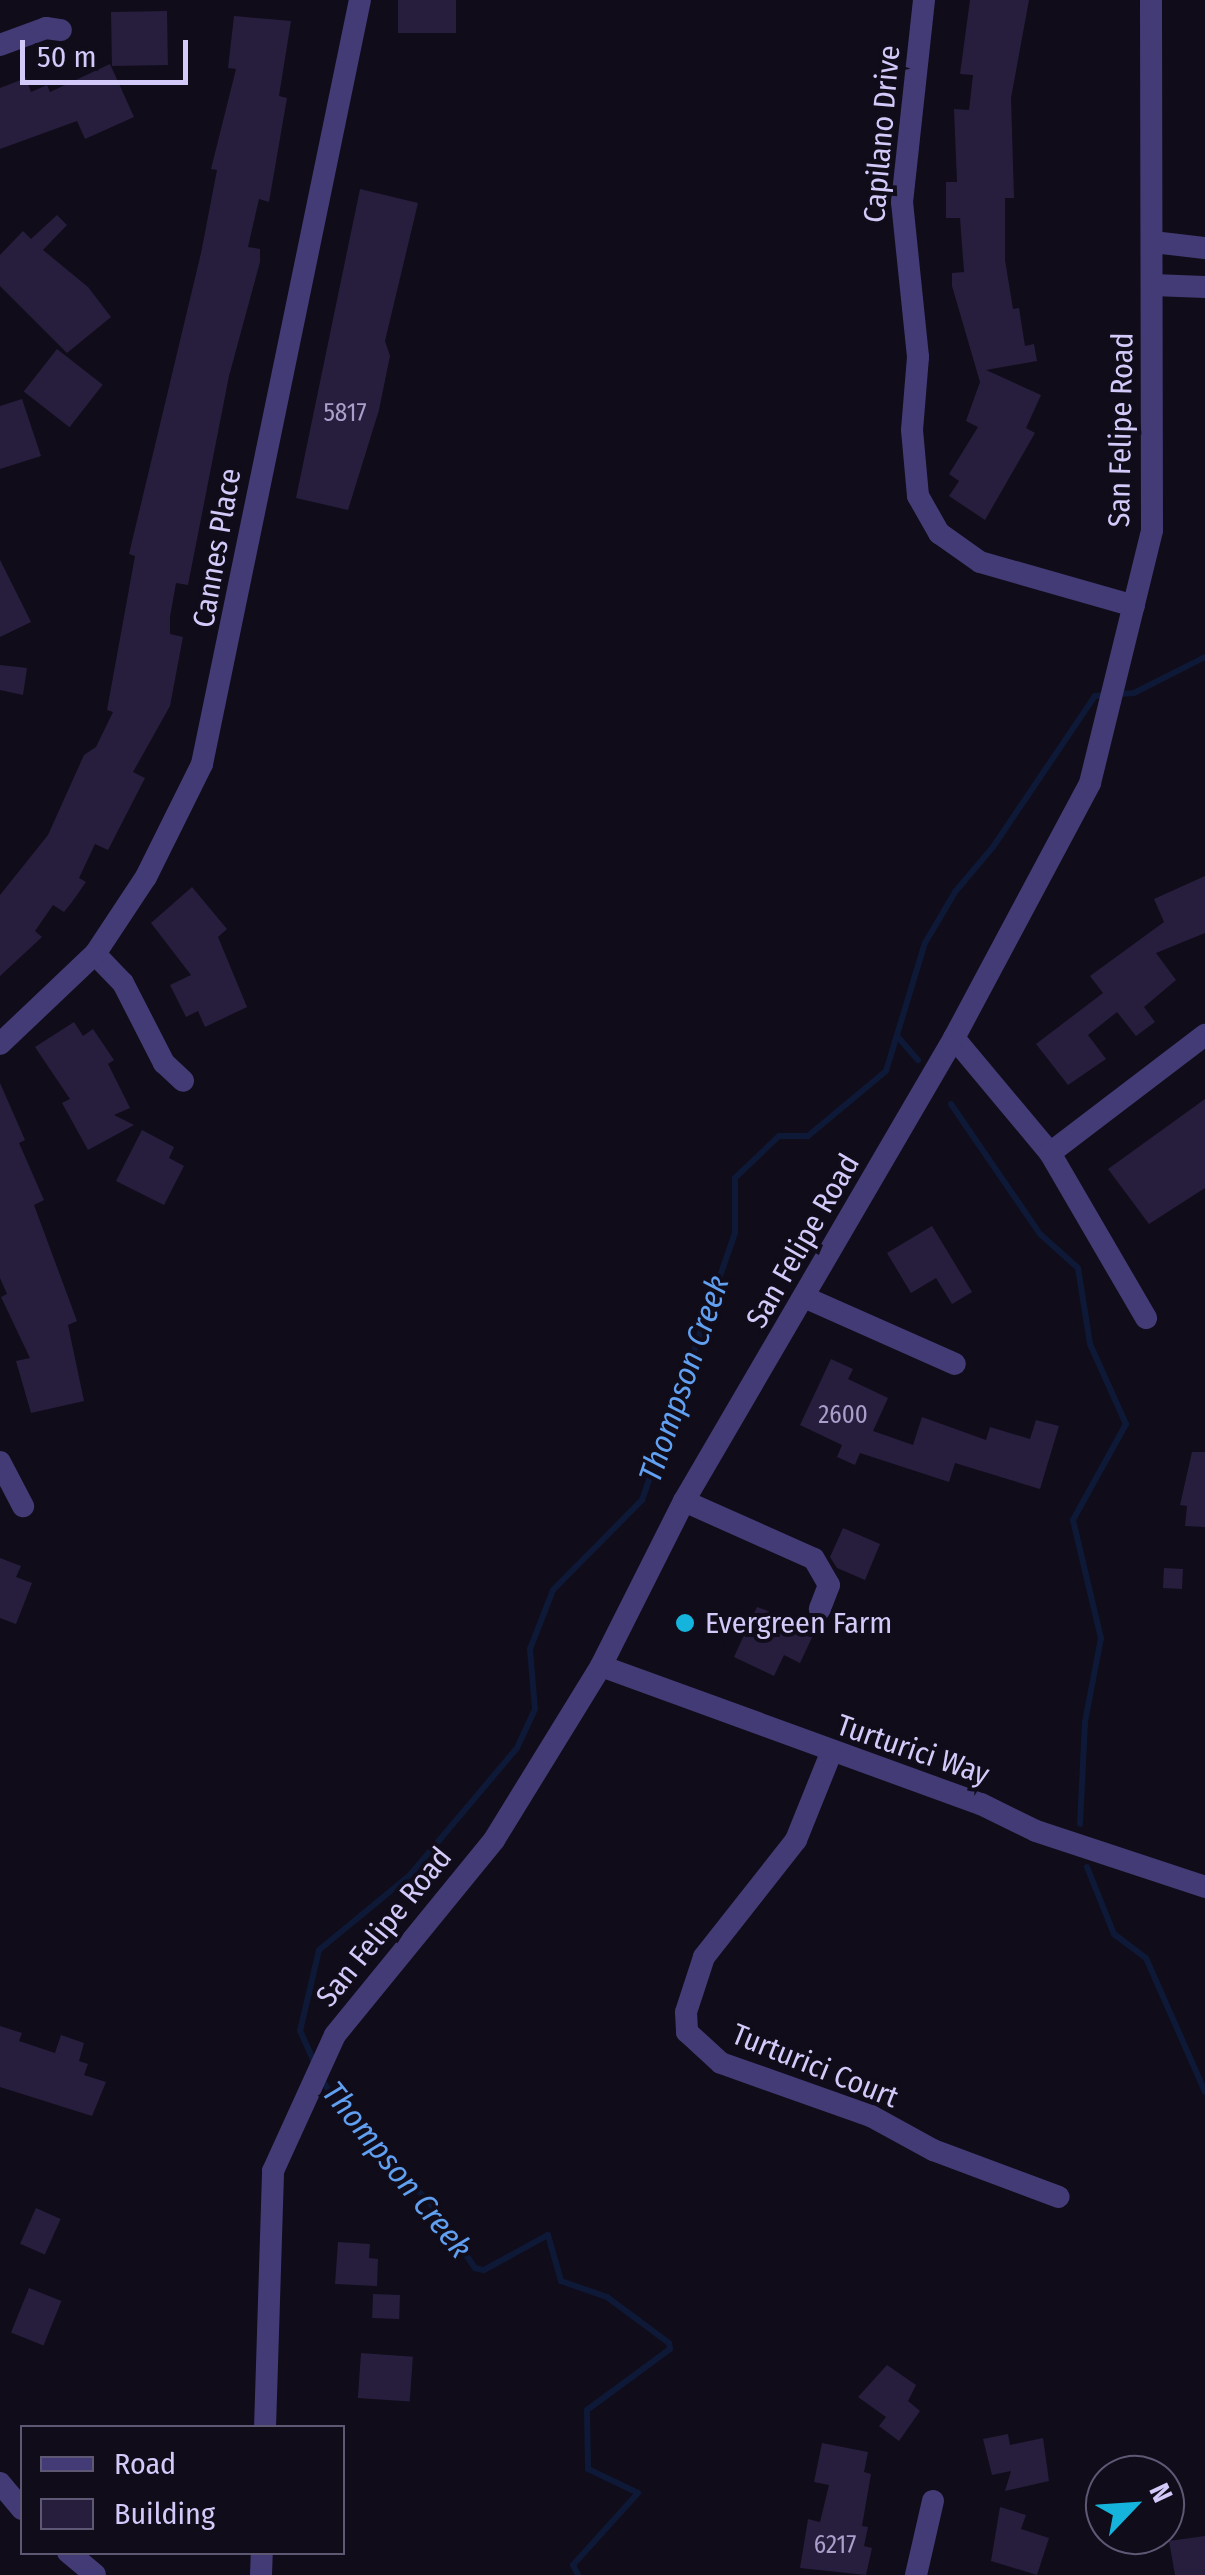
<!DOCTYPE html>
<html>
<head>
<meta charset="utf-8">
<style>
  body { margin:0 }
  #map { position:relative; width:1205px; height:2575px; overflow:hidden; background:#100c1a; font-family:"Fira Sans Condensed",sans-serif }
  div>[style] { position:absolute }
  .stream>* { height:6px; margin:-3px; padding:0 3px; transform-origin:3px; border-radius:3px; background:#0e1937 }
  .building>* { inset:0; background:#271e3d; transform-origin:0 0 }
  .minor>* { height:22px; margin:-11px; padding:0 11px; transform-origin:11px; border-radius:11px; background:#433b75 }
  .dots>* { width:28px; height:28px; translate:-50% -50%; box-sizing:border-box; border:5px solid #100c1a; border-radius:50% }
  span { translate:-50% -50%; white-space:nowrap; text-align:center; line-height:1.15; -webkit-text-stroke:8px #100c1a; paint-order:stroke }
  .number-label { font-size:25px; color:#a99fcb }
  .number-label span { -webkit-text-stroke-width:0 }
  .street-label { font-size:30px; color:#d4cafa }
  .poi-label { font-size:30px; color:#d4cafa }
  .left { translate:0 -50%; text-align:left }
  .water-label { font-size:32px; color:#61a0f1; font-style:italic }
  .legend { position:absolute; left:20px; top:2425px; width:325px; height:130px; box-sizing:border-box; background:#100c1a; border:2px solid #5e5874; margin:0; padding:12px 18px; list-style:none; font-size:30px; color:#d4cafa }
  .legend li { display:flex; align-items:center; gap:20px; height:50px }
  .legend b { width:50px; border:2px solid #5e5874 }
  .north { position:absolute; left:1085px; top:2455px; width:100px; height:100px; box-sizing:border-box; background:#100c1a; border:2px solid #5e5874; border-radius:50%; rotate:65deg; font-size:28px; font-weight:700; line-height:40px; text-align:center; color:#d4cafa }
  .north::after { content:''; display:block; margin:auto; width:35px; height:45px; background:#14b4dc; clip-path:polygon(50% 0,100% 100%,50% 72%,0 100%) }
  .scale { position:absolute; left:20px; top:40px; width:168px; height:45px; box-sizing:border-box; border:5px solid #d4cafa; border-top:0; padding-left:12px; font-size:30px; line-height:35px; white-space:nowrap; color:#d4cafa; -webkit-text-stroke:8px #100c1a; paint-order:stroke }
</style>
</head>
<body>
<div id="map">
  <div class="stream">
    <i style="left:1119px;top:694px;width:15px;rotate:-4deg"></i>
    <i style="left:1134px;top:693px;width:80px;rotate:-26.9deg"></i>
    <i style="left:897px;top:1036px;width:32px;rotate:49deg"></i>
    <i style="left:951px;top:1104px;width:158px;rotate:55.6deg"></i>
    <i style="left:1040px;top:1234px;width:51px;rotate:41.8deg"></i>
    <i style="left:1078px;top:1268px;width:77px;rotate:81deg"></i>
    <i style="left:1090px;top:1344px;width:88px;rotate:65.8deg"></i>
    <i style="left:1126px;top:1424px;width:110px;rotate:118.9deg"></i>
    <i style="left:1073px;top:1520px;width:121px;rotate:76.7deg"></i>
    <i style="left:1101px;top:1638px;width:86px;rotate:100.8deg"></i>
    <i style="left:1085px;top:1722px;width:102px;rotate:92.8deg"></i>
    <i style="left:1087px;top:1867px;width:72px;rotate:68.1deg"></i>
    <i style="left:1114px;top:1934px;width:40px;rotate:37deg"></i>
    <i style="left:1146px;top:1958px;width:146px;rotate:66.2deg"></i>
    <i style="left:315px;top:2064px;width:36px;rotate:-114deg"></i>
    <i style="left:300px;top:2031px;width:83px;rotate:-76.8deg"></i>
    <i style="left:319px;top:1950px;width:118px;rotate:-39.5deg"></i>
    <i style="left:410px;top:1875px;width:166px;rotate:-49.9deg"></i>
    <i style="left:517px;top:1748px;width:43px;rotate:-65.2deg"></i>
    <i style="left:535px;top:1709px;width:60px;rotate:-94.8deg"></i>
    <i style="left:530px;top:1649px;width:63px;rotate:-68.7deg"></i>
    <i style="left:553px;top:1590px;width:127px;rotate:-45.3deg"></i>
    <i style="left:642px;top:1500px;width:283px;rotate:-70.8deg"></i>
    <i style="left:735px;top:1233px;width:55px;rotate:-90deg"></i>
    <i style="left:735px;top:1178px;width:61px;rotate:-43.7deg"></i>
    <i style="left:779px;top:1136px;width:29px"></i>
    <i style="left:808px;top:1136px;width:102px;rotate:-39.8deg"></i>
    <i style="left:886px;top:1071px;width:134px;rotate:-73.1deg"></i>
    <i style="left:925px;top:943px;width:59px;rotate:-59.5deg"></i>
    <i style="left:955px;top:892px;width:59px;rotate:-49.8deg"></i>
    <i style="left:993px;top:847px;width:182px;rotate:-56deg"></i>
    <i style="left:1095px;top:696px;width:11px;rotate:-5deg"></i>
    <i style="left:322px;top:2080px;width:63px;rotate:56.1deg"></i>
    <i style="left:357px;top:2132px;width:98px;rotate:43.8deg"></i>
    <i style="left:428px;top:2200px;width:83px;rotate:55.3deg"></i>
    <i style="left:475px;top:2268px;width:9px;rotate:13deg"></i>
    <i style="left:484px;top:2270px;width:73px;rotate:-28.7deg"></i>
    <i style="left:548px;top:2235px;width:48px;rotate:74.2deg"></i>
    <i style="left:561px;top:2281px;width:49px;rotate:19.2deg"></i>
    <i style="left:607px;top:2297px;width:77px;rotate:36.6deg"></i>
    <i style="left:669px;top:2343px;width:6px;rotate:81deg"></i>
    <i style="left:670px;top:2349px;width:103px;rotate:143.7deg"></i>
    <i style="left:587px;top:2410px;width:59px;rotate:89deg"></i>
    <i style="left:588px;top:2469px;width:55px;rotate:25.6deg"></i>
    <i style="left:638px;top:2493px;width:97px;rotate:132.1deg"></i>
    <i style="left:573px;top:2565px;width:11px;rotate:63deg"></i>
  </div>
  <div class="building">
    <i style="left:398px;top:0;width:58px;height:33px"></i>
    <i style="clip-path:polygon(970px 0,1029px 0,1011px 98px,1014px 198px,1005px 198px,1005px 260px,1013px 309px,1019px 308px,1025px 346px,1034px 344px,1037px 361px,986px 370px,1041px 395px,1026px 428px,1035px 433px,985px 520px,949px 496px,959px 481px,949px 474px,978px 427px,966px 421px,980px 382px,952px 286px,952px 273px,964px 272px,960px 218px,946px 218px,946px 182px,957px 182px,954px 109px,969px 110px,973px 75px,960px 74px)"></i>
    <i style="left:167px;top:11px;width:54px;height:56px;rotate:89deg"></i>
    <i style="clip-path:polygon(234px 16px,291px 21px,279px 96px,287px 98px,269px 202px,259px 199px,248px 247px,260px 249px,260px 262px,229px 376px,188px 585px,176px 583px,170px 617px,170px 634px,183px 637px,170px 706px,133px 772px,145px 778px,108px 850px,95px 844px,79px 878px,86px 882px,72px 902px,64px 912px,53px 905px,35px 931px,42px 937px,0 976px,0 895px,48px 835px,84px 755px,96px 747px,113px 712px,107px 710px,135px 556px,129px 554px,201px 253px,217px 170px,211px 169px,236px 69px,228px 68px)"></i>
    <i style="clip-path:polygon(110px 64px,134px 117px,85px 139px,77px 121px,0 149px,0 88px,26px 78px,31px 92px,47px 85px,50px 92px)"></i>
    <i style="clip-path:polygon(360px 189px,418px 203px,385px 341px,390px 356px,379px 410px,348px 510px,296px 498px)"></i>
    <i style="clip-path:polygon(57px 215px,67px 225px,43px 250px,88px 287px,111px 317px,67px 353px,0 286px,0 255px,23px 231px,31px 239px)"></i>
    <i style="left:57px;top:349px;width:58px;height:54px;rotate:38deg"></i>
    <i style="clip-path:polygon(22px 399px,41px 456px,0 469px,0 406px)"></i>
    <i style="clip-path:polygon(0 560px,31px 622px,0 637px)"></i>
    <i style="clip-path:polygon(0 665px,27px 668px,23px 695px,0 690px)"></i>
    <i style="clip-path:polygon(1205px 876px,1205px 933px,1156px 953px,1176px 980px,1144px 1007px,1155px 1022px,1136px 1036px,1117px 1012px,1088px 1035px,1106px 1059px,1068px 1085px,1036px 1044px,1103px 993px,1090px 976px,1164px 922px,1154px 899px)"></i>
    <i style="clip-path:polygon(192px 887px,227px 929px,218px 937px,247px 1007px,205px 1027px,198px 1011px,186px 1017px,170px 985px,191px 975px,151px 923px)"></i>
    <i style="clip-path:polygon(74px 1022px,83px 1036px,93px 1029px,114px 1060px,108px 1064px,130px 1108px,114px 1115px,134px 1125px,88px 1150px,62px 1103px,70px 1099px,35px 1047px)"></i>
    <i style="clip-path:polygon(0 1083px,25px 1140px,19px 1143px,44px 1200px,34px 1205px,77px 1321px,68px 1325px,84px 1401px,31px 1413px,16px 1361px,30px 1358px,1px 1297px,7px 1294px,0 1278px)"></i>
    <i style="clip-path:polygon(1205px 1099px,1205px 1188px,1149px 1224px,1108px 1169px)"></i>
    <i style="clip-path:polygon(142px 1130px,174px 1147px,169px 1158px,184px 1166px,164px 1205px,116px 1181px)"></i>
    <i style="clip-path:polygon(932px 1226px,972px 1292px,952px 1304px,936px 1278px,911px 1293px,887px 1253px)"></i>
    <i style="clip-path:polygon(831px 1359px,853px 1369px,848px 1379px,888px 1398px,873px 1431px,913px 1445px,922px 1417px,986px 1440px,990px 1427px,1030px 1439px,1036px 1420px,1059px 1426px,1040px 1489px,955px 1463px,949px 1482px,860px 1453px,855px 1465px,837px 1457px,842px 1445px,800px 1425px)"></i>
    <i style="clip-path:polygon(1192px 1452px,1205px 1452px,1205px 1527px,1185px 1526px,1187px 1506px,1180px 1505px)"></i>
    <i style="clip-path:polygon(843px 1528px,880px 1544px,865px 1580px,837px 1568px,830px 1557px)"></i>
    <i style="clip-path:polygon(0 1558px,21px 1566px,16px 1577px,32px 1583px,16px 1624px,0 1618px)"></i>
    <i style="left:1164px;top:1568px;width:19px;height:20px;rotate:3deg"></i>
    <i style="clip-path:polygon(757px 1607px,816px 1629px,800px 1663px,784px 1655px,774px 1676px,734px 1657px)"></i>
    <i style="clip-path:polygon(0 2026px,22px 2033px,19px 2041px,55px 2053px,61px 2035px,84px 2043px,79px 2061px,88px 2064px,84px 2075px,106px 2082px,92px 2116px,0 2087px)"></i>
    <i style="left:36px;top:2208px;width:27px;height:39px;rotate:24deg"></i>
    <i style="clip-path:polygon(338px 2242px,370px 2244px,369px 2258px,378px 2259px,377px 2286px,335px 2284px)"></i>
    <i style="left:29px;top:2288px;width:35px;height:48px;rotate:22deg"></i>
    <i style="left:373px;top:2294px;width:27px;height:24px;rotate:2deg"></i>
    <i style="left:361px;top:2353px;width:52px;height:45px;rotate:4deg"></i>
    <i style="clip-path:polygon(887px 2365px,916px 2385px,908px 2401px,920px 2411px,899px 2441px,879px 2426px,886px 2417px,858px 2397px)"></i>
    <i style="clip-path:polygon(1008px 2434px,1010px 2445px,1043px 2438px,1049px 2481px,1005px 2491px,1011px 2471px,992px 2475px,983px 2439px)"></i>
    <i style="clip-path:polygon(822px 2443px,868px 2452px,864px 2472px,871px 2474px,862px 2526px,868px 2527px,864px 2546px,872px 2548px,866px 2575px,800px 2568px,808px 2519px,820px 2522px,829px 2485px,814px 2482px)"></i>
    <i style="clip-path:polygon(1000px 2507px,1026px 2515px,1021px 2529px,1049px 2538px,1037px 2575px,991px 2561px)"></i>
    <i style="clip-path:polygon(1205px 2536px,1205px 2575px,1175px 2575px,1169px 2541px)"></i>
  </div>
  <div class="minor">
    <i style="left:924px;top:0;width:203px;rotate:96.2deg"></i>
    <i style="left:902px;top:202px;width:156px;rotate:84.1deg"></i>
    <i style="left:918px;top:357px;width:73px;rotate:94.7deg"></i>
    <i style="left:912px;top:430px;width:66px;rotate:84.8deg"></i>
    <i style="left:918px;top:496px;width:43px;rotate:60.4deg"></i>
    <i style="left:939px;top:533px;width:50px;rotate:35.3deg"></i>
    <i style="left:980px;top:562px;width:160px;rotate:15.9deg"></i>
    <i style="left:0;top:45px;width:49px;rotate:-20.3deg"></i>
    <i style="left:46px;top:28px;width:15px;rotate:8deg"></i>
    <i style="left:1153px;top:242px;width:52px;rotate:6.6deg"></i>
    <i style="left:1153px;top:285px;width:52px;rotate:2.2deg"></i>
    <i style="left:95px;top:954px;width:40px;rotate:46deg"></i>
    <i style="left:123px;top:983px;width:90px;rotate:62.9deg"></i>
    <i style="left:164px;top:1063px;width:26px;rotate:43deg"></i>
    <i style="left:954px;top:1038px;width:150px;rotate:50.1deg"></i>
    <i style="left:1050px;top:1153px;width:191px;rotate:59.8deg"></i>
    <i style="left:0;top:1044px;width:131px;rotate:-43.5deg"></i>
    <i style="left:95px;top:954px;width:92px;rotate:-56.5deg"></i>
    <i style="left:146px;top:877px;width:126px;rotate:-63.6deg"></i>
    <i style="left:202px;top:764px;width:780px;rotate:-78.32deg"></i>
    <i style="left:1050px;top:1153px;width:195px;rotate:-37.3deg"></i>
    <i style="left:804px;top:1297px;width:165px;rotate:23.9deg"></i>
    <i style="left:0;top:1462px;width:50px;rotate:62.4deg"></i>
    <i style="left:684px;top:1501px;width:142px;rotate:24deg"></i>
    <i style="left:814px;top:1559px;width:30px;rotate:60deg"></i>
    <i style="left:829px;top:1585px;width:26px;rotate:111deg"></i>
    <i style="left:601px;top:1666px;width:404px;rotate:20deg"></i>
    <i style="left:981px;top:1804px;width:61px;rotate:26.1deg"></i>
    <i style="left:1036px;top:1831px;width:178px;rotate:18.3deg"></i>
    <i style="left:831px;top:1753px;width:94px;rotate:111.9deg"></i>
    <i style="left:796px;top:1840px;width:149px;rotate:128.2deg"></i>
    <i style="left:704px;top:1957px;width:58px;rotate:108.1deg"></i>
    <i style="left:686px;top:2012px;width:20px;rotate:87deg"></i>
    <i style="left:687px;top:2032px;width:46px;rotate:42.4deg"></i>
    <i style="left:721px;top:2063px;width:159px;rotate:19.5deg"></i>
    <i style="left:871px;top:2116px;width:71px;rotate:28.7deg"></i>
    <i style="left:933px;top:2150px;width:134px;rotate:20.5deg"></i>
    <i style="left:265px;top:2428px;width:257px;rotate:-88.2deg"></i>
    <i style="left:273px;top:2171px;width:149px;rotate:-65.5deg"></i>
    <i style="left:335px;top:2035px;width:252px;rotate:-50.8deg"></i>
    <i style="left:494px;top:1840px;width:204px;rotate:-58.4deg"></i>
    <i style="left:601px;top:1666px;width:185px;rotate:-63.3deg"></i>
    <i style="left:684px;top:1501px;width:536px;rotate:-59.75deg"></i>
    <i style="left:954px;top:1038px;width:289px;rotate:-61.9deg"></i>
    <i style="left:1090px;top:783px;width:260px;rotate:-76.2deg"></i>
    <i style="left:1152px;top:530px;width:530px;rotate:-90.11deg"></i>
    <i style="left:0;top:2483px;width:34px;rotate:50deg"></i>
    <i style="left:68px;top:2552px;width:35px;rotate:40deg"></i>
    <i style="left:261px;top:2575px;width:23px;rotate:-88deg"></i>
    <i style="left:916px;top:2575px;width:76px;rotate:-77.1deg"></i>
  </div>
  <div class="dots">
    <i style="left:685px;top:1623px;background:#14b4dc"></i>
  </div>
  <div class="number-label">
    <span style="left:345px;top:413px">5817</span>
    <span style="left:843px;top:1415px">2600</span>
    <span style="left:835px;top:2545px">6217</span>
  </div>
  <div class="street-label">
    <span style="left:882px;top:134px;rotate:-85deg">Capilano Drive</span>
    <span style="left:1121px;top:430px;rotate:-89deg">San Felipe Road</span>
    <span style="left:217px;top:548px;rotate:-80deg">Cannes Place</span>
    <span style="left:803px;top:1241px;rotate:-60deg">San Felipe Road</span>
    <span style="left:913px;top:1750px;rotate:19deg">Turturici Way</span>
    <span style="left:384px;top:1927px;rotate:-51deg">San Felipe Road</span>
    <span style="left:815px;top:2066px;rotate:22deg">Turturici Court</span>
  </div>
  <div class="poi-label">
    <span class="left" style="left:705px;top:1623px">Evergreen Farm</span>
  </div>
  <div class="water-label">
    <span style="left:684px;top:1379px;rotate:-71deg">Thompson Creek</span>
    <span style="left:397px;top:2170px;rotate:51deg">Thompson Creek</span>
  </div>
  <ul class="legend">
  <li><b style="height:12px;background:#433b75"></b>Road</li>
  <li><b style="height:28px;background:#271e3d"></b>Building</li>
  </ul>
  <div class="north">N</div>
  <div class="scale">50 m</div>
</div>
</body>
</html>
